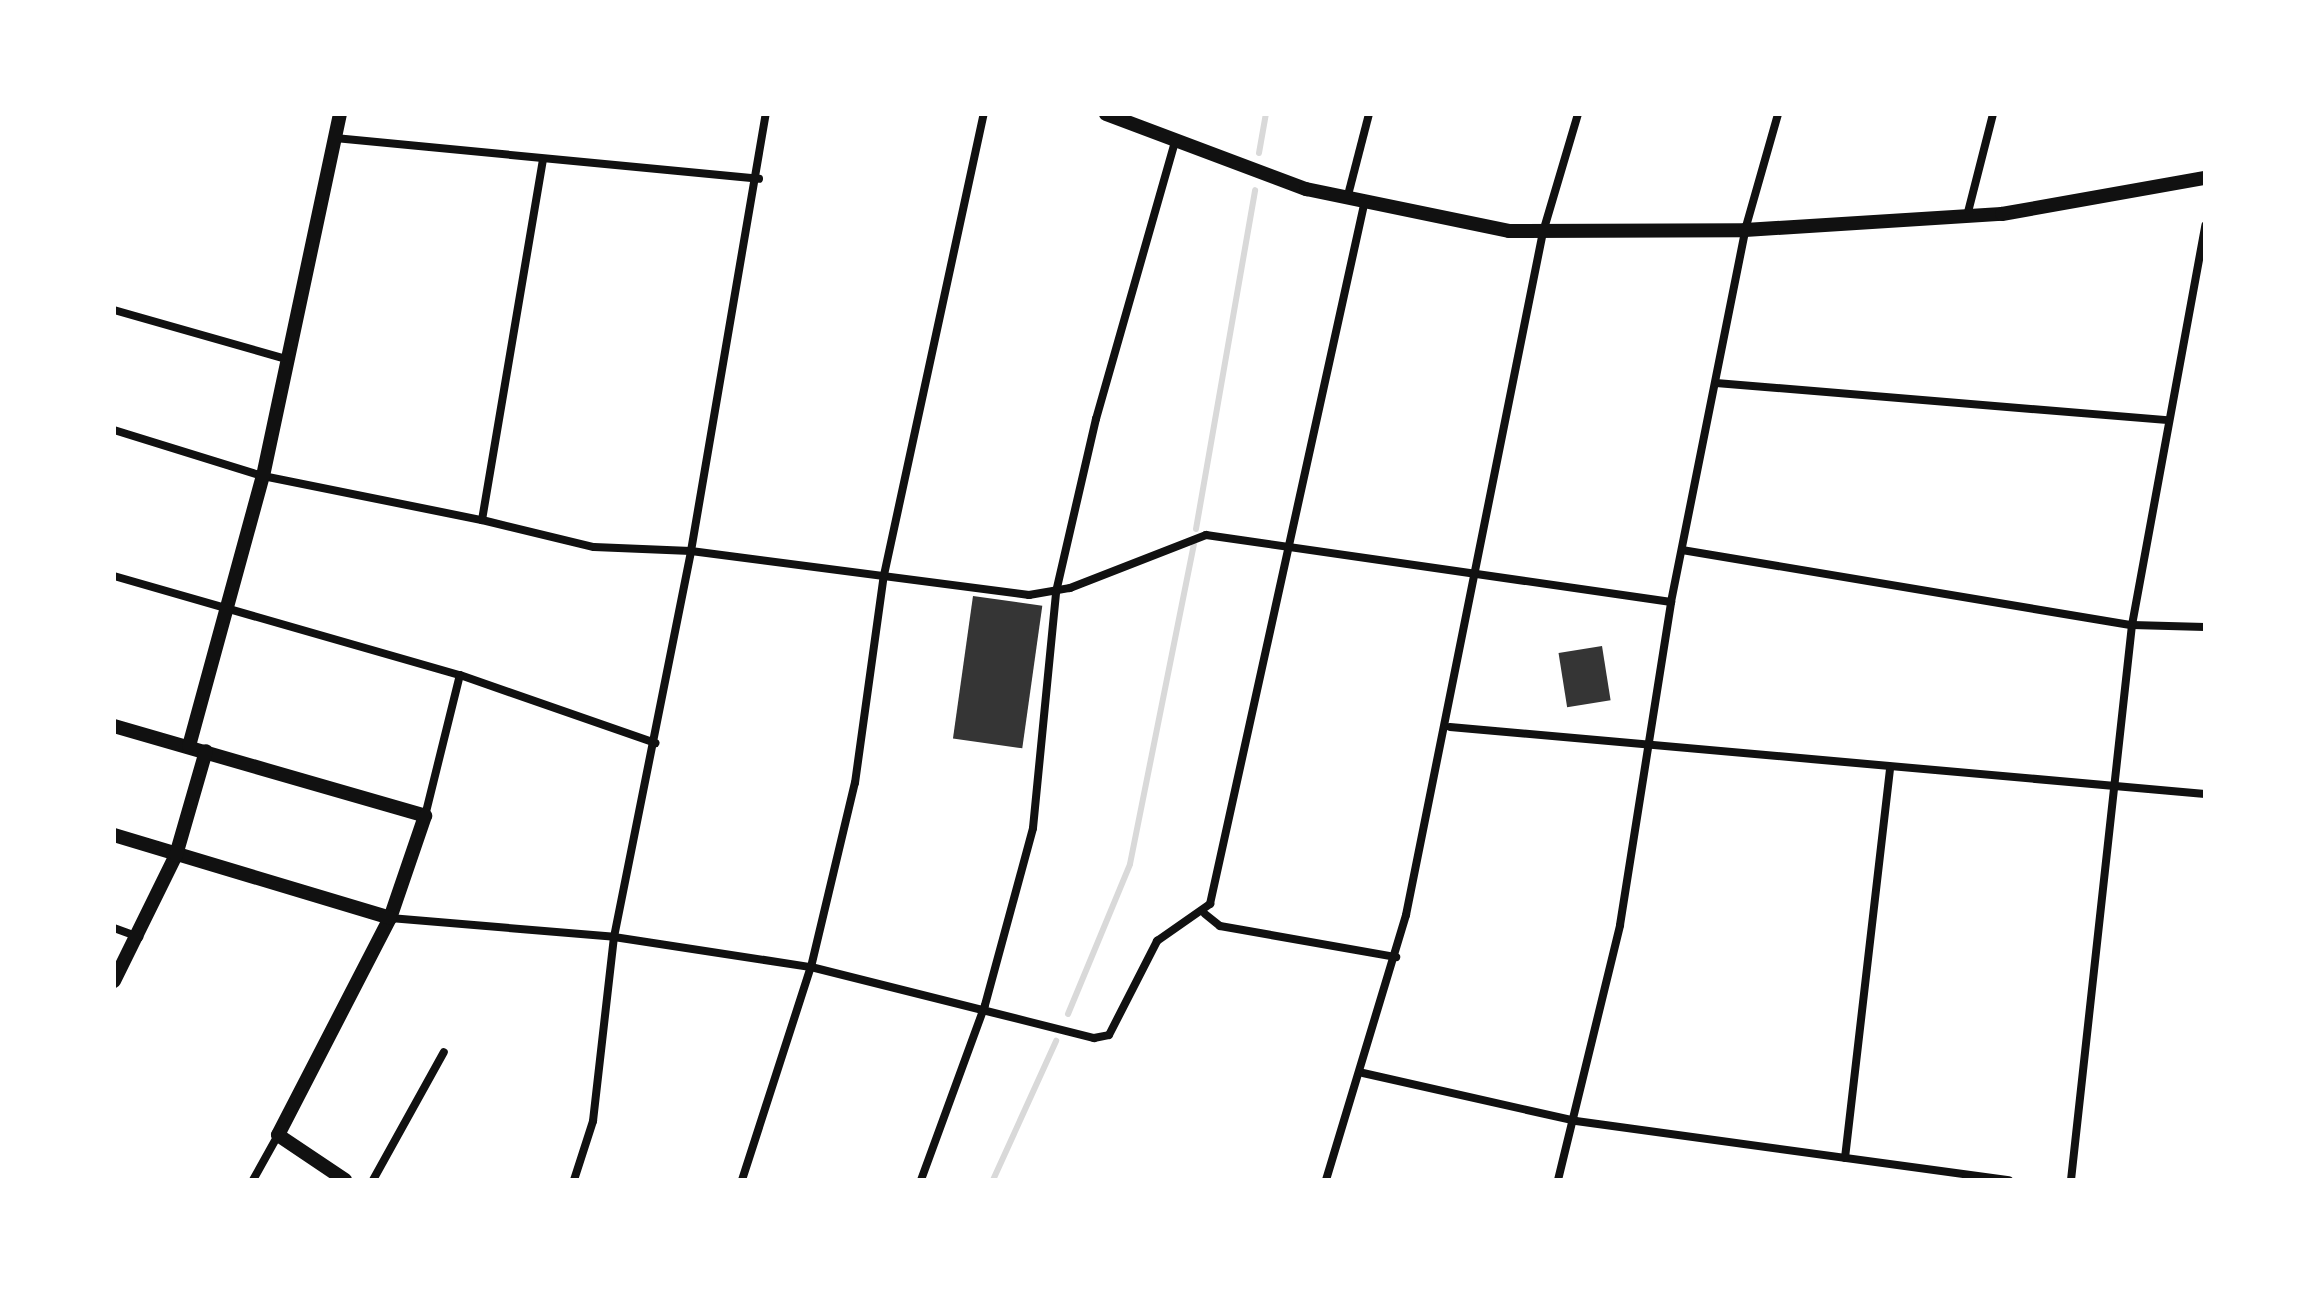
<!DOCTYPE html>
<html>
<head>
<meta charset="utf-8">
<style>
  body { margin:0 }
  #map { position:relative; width:2319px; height:1294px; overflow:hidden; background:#fff; font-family:Roboto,sans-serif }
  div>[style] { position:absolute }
  .stream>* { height:6px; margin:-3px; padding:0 3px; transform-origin:3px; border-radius:3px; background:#d9d9d9 }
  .building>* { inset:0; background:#353535; transform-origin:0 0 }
  .minor>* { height:8px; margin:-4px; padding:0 4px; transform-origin:4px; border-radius:4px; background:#111 }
  .tertiary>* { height:14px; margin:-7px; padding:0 7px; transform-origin:7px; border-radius:7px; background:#111 }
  span { translate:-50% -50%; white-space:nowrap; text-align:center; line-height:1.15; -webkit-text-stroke:7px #fff; paint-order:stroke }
  .frame { position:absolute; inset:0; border:116px solid #fff; pointer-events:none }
</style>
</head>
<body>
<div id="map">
  <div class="stream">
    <i style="left:1259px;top:153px;width:40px;rotate:-80deg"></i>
    <i style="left:1196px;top:529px;width:344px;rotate:-80.1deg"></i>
    <i style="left:1068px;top:1014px;width:162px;rotate:-67.5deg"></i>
    <i style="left:1130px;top:864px;width:326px;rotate:-78.7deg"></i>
    <i style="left:993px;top:1180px;width:153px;rotate:-65.6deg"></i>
  </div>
  <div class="building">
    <i style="left:973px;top:596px;width:70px;height:144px;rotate:8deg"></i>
    <i style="left:1602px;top:646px;width:55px;height:44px;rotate:81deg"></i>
  </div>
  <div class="minor">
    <i style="left:335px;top:138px;width:426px;rotate:5.5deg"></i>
    <i style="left:1347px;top:199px;width:88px;rotate:-75.5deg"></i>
    <i style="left:1967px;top:216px;width:105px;rotate:-75.7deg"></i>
    <i style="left:114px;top:310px;width:183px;rotate:15.9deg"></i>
    <i style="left:1716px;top:383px;width:453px;rotate:4.7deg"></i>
    <i style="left:114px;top:430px;width:156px;rotate:17.2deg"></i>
    <i style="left:263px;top:476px;width:223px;rotate:11.4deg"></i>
    <i style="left:482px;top:520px;width:366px;rotate:-80.4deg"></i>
    <i style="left:482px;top:520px;width:115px;rotate:13.6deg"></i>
    <i style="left:594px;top:547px;width:97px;rotate:2.4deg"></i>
    <i style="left:691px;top:551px;width:341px;rotate:7.4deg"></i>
    <i style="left:1029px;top:595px;width:42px;rotate:-9.7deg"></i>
    <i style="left:1070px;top:588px;width:146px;rotate:-21.3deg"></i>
    <i style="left:1206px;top:535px;width:470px;rotate:8.2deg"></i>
    <i style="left:1682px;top:550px;width:456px;rotate:9.5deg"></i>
    <i style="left:2132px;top:625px;width:73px;rotate:1.6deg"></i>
    <i style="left:114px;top:576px;width:360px;rotate:16deg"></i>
    <i style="left:460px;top:675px;width:207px;rotate:19.2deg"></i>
    <i style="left:1450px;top:727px;width:758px;rotate:5.07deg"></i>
    <i style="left:425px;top:816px;width:145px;rotate:-76.1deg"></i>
    <i style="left:1205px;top:914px;width:19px;rotate:39deg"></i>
    <i style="left:1220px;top:926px;width:179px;rotate:10deg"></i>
    <i style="left:390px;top:918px;width:225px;rotate:4.8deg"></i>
    <i style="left:614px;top:937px;width:199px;rotate:8.7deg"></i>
    <i style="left:811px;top:967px;width:292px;rotate:14.1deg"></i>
    <i style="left:1094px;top:1038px;width:15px;rotate:-11deg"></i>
    <i style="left:1109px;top:1035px;width:106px;rotate:-62.9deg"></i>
    <i style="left:1157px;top:941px;width:65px;rotate:-34.9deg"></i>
    <i style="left:1210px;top:904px;width:716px;rotate:-77.58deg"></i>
    <i style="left:114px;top:928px;width:27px;rotate:20deg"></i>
    <i style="left:1363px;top:1073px;width:218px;rotate:12.7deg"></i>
    <i style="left:1576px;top:1121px;width:437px;rotate:7.8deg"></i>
    <i style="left:1845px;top:1158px;width:394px;rotate:-83.4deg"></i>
    <i style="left:253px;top:1180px;width:51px;rotate:-60.9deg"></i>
    <i style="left:373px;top:1180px;width:146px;rotate:-61deg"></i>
    <i style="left:574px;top:1180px;width:62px;rotate:-72.1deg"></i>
    <i style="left:593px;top:1121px;width:185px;rotate:-83.5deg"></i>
    <i style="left:614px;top:937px;width:394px;rotate:-78.7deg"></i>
    <i style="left:691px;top:551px;width:443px;rotate:-80.3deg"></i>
    <i style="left:742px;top:1180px;width:224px;rotate:-72.1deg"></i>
    <i style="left:811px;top:967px;width:189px;rotate:-76.6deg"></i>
    <i style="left:855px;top:783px;width:210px;rotate:-82.1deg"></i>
    <i style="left:884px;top:575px;width:472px;rotate:-77.8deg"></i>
    <i style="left:921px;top:1180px;width:186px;rotate:-69.9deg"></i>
    <i style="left:985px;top:1005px;width:183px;rotate:-74.8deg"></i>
    <i style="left:1033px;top:828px;width:237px;rotate:-84.4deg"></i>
    <i style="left:1056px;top:592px;width:178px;rotate:-77deg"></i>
    <i style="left:1096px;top:419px;width:289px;rotate:-74.1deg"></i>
    <i style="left:1326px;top:1180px;width:277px;rotate:-73.2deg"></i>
    <i style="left:1406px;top:915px;width:697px;rotate:-78.66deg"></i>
    <i style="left:1543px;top:232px;width:123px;rotate:-73.5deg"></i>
    <i style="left:1558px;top:1180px;width:262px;rotate:-76.3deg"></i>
    <i style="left:1620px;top:925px;width:327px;rotate:-81deg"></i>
    <i style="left:1671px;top:602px;width:379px;rotate:-78.7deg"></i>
    <i style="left:1745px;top:230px;width:121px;rotate:-74.1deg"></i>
    <i style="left:2071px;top:1180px;width:558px;rotate:-83.73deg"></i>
    <i style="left:2132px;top:625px;width:406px;rotate:-79.6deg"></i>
  </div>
  <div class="tertiary">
    <i style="left:1106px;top:114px;width:214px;rotate:20.6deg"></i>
    <i style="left:1306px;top:189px;width:207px;rotate:11.7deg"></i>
    <i style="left:1509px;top:231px;width:236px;rotate:-0.2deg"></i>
    <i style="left:1745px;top:230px;width:257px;rotate:-3.6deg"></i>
    <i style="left:2002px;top:214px;width:206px;rotate:-10.1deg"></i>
    <i style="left:114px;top:726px;width:324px;rotate:16.1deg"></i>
    <i style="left:425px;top:816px;width:108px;rotate:108.9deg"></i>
    <i style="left:390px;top:918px;width:244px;rotate:117.3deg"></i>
    <i style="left:278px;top:1135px;width:81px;rotate:33.9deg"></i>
    <i style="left:189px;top:746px;width:280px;rotate:-74.7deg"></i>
    <i style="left:263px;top:476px;width:370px;rotate:-78deg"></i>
    <i style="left:114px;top:835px;width:288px;rotate:16.7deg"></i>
    <i style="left:114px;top:981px;width:140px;rotate:-63.8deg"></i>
    <i style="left:176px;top:855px;width:108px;rotate:-73.9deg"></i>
  </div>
  <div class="frame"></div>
</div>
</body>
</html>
